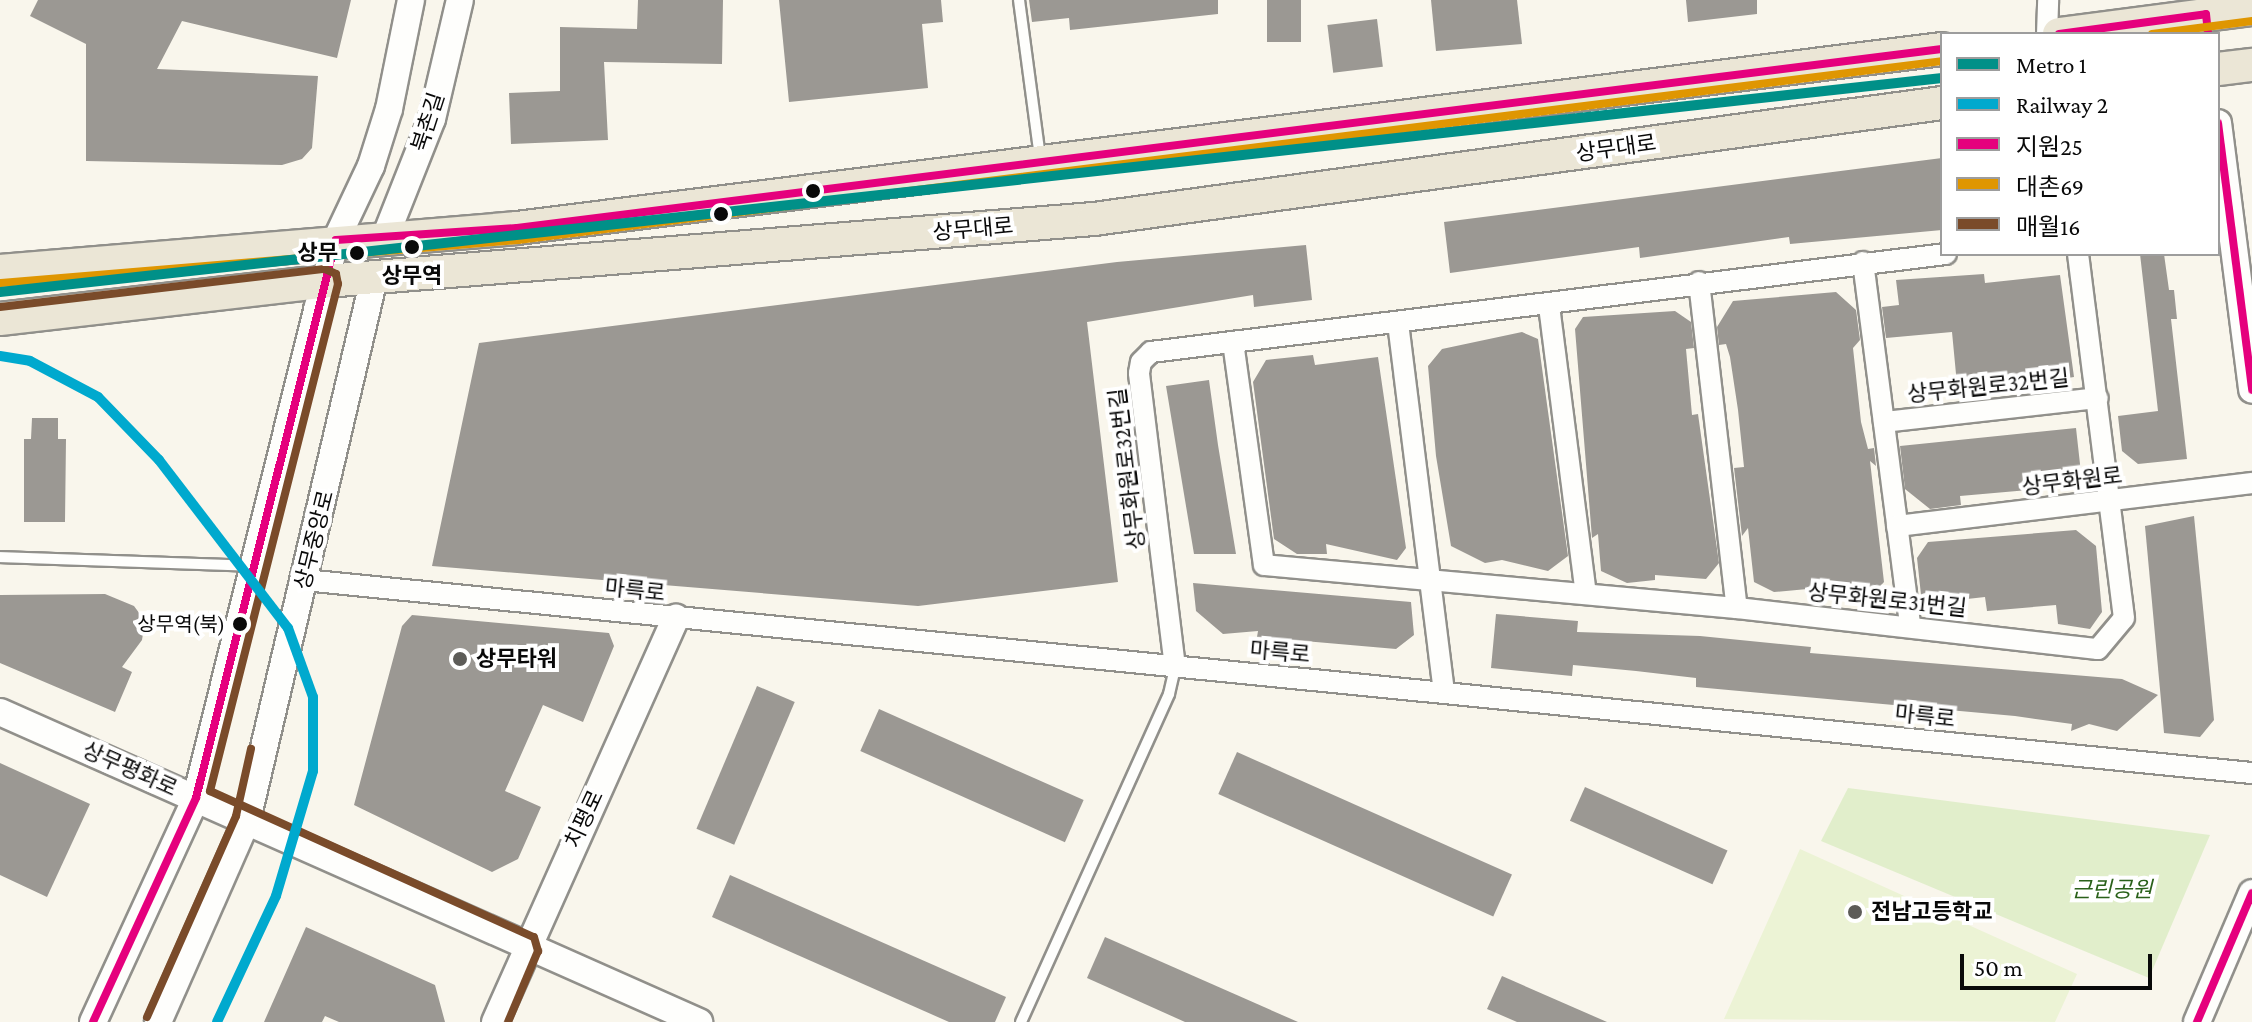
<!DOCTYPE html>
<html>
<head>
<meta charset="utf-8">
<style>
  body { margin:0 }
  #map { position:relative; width:2252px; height:1022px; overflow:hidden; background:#f9f6ec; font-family:"Crimson Pro","Noto Sans KR",serif }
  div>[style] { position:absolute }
  .green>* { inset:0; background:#e1eecb }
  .pitch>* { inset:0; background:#ecf3d5 }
  .building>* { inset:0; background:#9b9893; transform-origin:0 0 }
  .roads { filter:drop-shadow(2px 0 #91908b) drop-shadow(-2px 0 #91908b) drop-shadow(0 2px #91908b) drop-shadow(0 -2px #91908b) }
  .service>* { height:10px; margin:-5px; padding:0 5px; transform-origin:5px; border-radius:5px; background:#fefefc }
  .minor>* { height:20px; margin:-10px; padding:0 10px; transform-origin:10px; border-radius:10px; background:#fefefc }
  .tertiary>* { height:26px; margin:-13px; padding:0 13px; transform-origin:13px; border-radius:13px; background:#fefefc }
  .primary>* { height:32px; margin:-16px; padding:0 16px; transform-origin:16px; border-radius:16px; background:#ebe6d6 }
  .bus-1>* { height:8px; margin:-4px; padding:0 4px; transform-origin:4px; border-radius:4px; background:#e5007d }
  .bus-2>* { height:8px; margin:-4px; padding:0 4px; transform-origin:4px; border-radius:4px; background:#df9601 }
  .bus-3>* { height:8px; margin:-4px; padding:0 4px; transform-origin:4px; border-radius:4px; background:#7a4b2a }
  .rail-1>* { height:10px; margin:-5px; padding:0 5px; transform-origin:5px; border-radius:5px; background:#00a9ce }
  .metro-1>* { height:10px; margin:-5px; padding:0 5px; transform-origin:5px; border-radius:5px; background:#009088 }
  .dots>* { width:22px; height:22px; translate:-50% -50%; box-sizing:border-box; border:4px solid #fff; border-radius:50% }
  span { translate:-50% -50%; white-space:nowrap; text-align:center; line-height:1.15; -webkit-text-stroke:8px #fff; paint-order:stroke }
  .bus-label { font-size:20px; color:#090909 }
  .right { translate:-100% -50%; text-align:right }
  .street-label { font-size:22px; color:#090909 }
  .stop-label { font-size:22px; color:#090909; font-weight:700 }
  .poi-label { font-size:22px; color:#090909; font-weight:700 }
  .left { translate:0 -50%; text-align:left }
  .park-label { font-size:22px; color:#2a611a; font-style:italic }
  .legend { position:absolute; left:1940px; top:32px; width:280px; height:224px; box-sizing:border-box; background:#fff; border:2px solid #9d9d9d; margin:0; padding:10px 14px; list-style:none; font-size:24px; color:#090909 }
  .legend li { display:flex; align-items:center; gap:16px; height:40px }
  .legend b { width:40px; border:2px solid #9d9d9d }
  .scale { position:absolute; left:1960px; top:954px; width:192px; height:36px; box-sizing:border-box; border:4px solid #090909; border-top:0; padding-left:10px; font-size:24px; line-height:28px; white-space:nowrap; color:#090909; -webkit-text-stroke:6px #fff; paint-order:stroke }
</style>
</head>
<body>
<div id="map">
  <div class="green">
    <i style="clip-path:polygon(1848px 788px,2210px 835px,2149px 978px,1821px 841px)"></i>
  </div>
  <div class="pitch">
    <i style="clip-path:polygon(1800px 849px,2077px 974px,2055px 1022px,1724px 1019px)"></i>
  </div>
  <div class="building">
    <i style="clip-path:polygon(38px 0,351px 0,337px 58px,182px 21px,157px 69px,318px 76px,312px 148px,302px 159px,282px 165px,86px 161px,86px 44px,30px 16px)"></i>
    <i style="clip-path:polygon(638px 0,723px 0,722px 64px,604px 62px,608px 140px,511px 144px,509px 93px,560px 91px,560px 27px,637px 29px)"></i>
    <i style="clip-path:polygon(779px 0,941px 0,943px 22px,922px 24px,928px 88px,789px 102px)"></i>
    <i style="clip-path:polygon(1029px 0,1218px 0,1218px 14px,1070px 30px,1069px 18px,1032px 22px)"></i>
    <i style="left:1267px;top:0;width:34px;height:42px"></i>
    <i style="clip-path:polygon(1431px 0,1517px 0,1522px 44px,1436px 51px)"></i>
    <i style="clip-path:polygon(1686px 0,1757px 0,1757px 14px,1688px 22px)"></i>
    <i style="left:1377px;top:19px;width:48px;height:50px;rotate:83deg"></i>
    <i style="clip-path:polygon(1942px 158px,1942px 230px,1790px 244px,1789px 237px,1640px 258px,1639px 247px,1450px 273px,1444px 222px)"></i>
    <i style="clip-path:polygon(1306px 245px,1312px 300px,1254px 307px,1253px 295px,1087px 322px,1118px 582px,918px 606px,432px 566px,479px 343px,1117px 262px)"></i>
    <i style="clip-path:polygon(2140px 254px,2164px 254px,2169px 290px,2174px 290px,2177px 319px,2171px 319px,2187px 459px,2138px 464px,2122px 451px,2118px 416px,2158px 411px)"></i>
    <i style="clip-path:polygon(1984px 274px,1985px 283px,2060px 275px,2074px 377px,1958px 395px,1952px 332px,1886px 338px,1882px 307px,1899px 305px,1896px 280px)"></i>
    <i style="clip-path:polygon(1836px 292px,1856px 310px,1860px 340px,1853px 348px,1861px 422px,1868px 449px,1874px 448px,1876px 466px,1870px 461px,1884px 582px,1874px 593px,1829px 587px,1774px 592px,1754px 582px,1748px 528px,1742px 536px,1734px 468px,1744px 467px,1738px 410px,1730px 357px,1726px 344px,1719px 345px,1717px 327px,1733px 301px)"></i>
    <i style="clip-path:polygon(1675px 311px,1691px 322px,1694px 348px,1686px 349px,1692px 415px,1698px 414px,1719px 563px,1706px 579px,1655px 575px,1655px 580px,1627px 583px,1601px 571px,1598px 534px,1592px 538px,1575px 329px,1583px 317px)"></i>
    <i style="clip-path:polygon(1522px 332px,1538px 339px,1568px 556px,1548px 571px,1502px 560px,1485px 563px,1451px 546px,1436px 456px,1428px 366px,1442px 349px)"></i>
    <i style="clip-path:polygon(1313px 355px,1315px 365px,1378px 357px,1406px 548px,1397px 560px,1326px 544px,1327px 554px,1297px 554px,1274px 539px,1253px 382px,1266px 360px)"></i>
    <i style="clip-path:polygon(1209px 380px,1218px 445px,1236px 554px,1194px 554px,1166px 386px)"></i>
    <i style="clip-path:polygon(32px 418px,58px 418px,58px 439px,66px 439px,65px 522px,24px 522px,24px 439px,31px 439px)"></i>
    <i style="clip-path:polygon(2076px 428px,2081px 473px,2073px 486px,1960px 496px,1961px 505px,1930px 509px,1905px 489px,1900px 446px)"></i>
    <i style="clip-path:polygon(2194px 516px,2214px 720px,2200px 737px,2164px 733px,2145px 526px)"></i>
    <i style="clip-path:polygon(2076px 530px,2096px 546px,2102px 612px,2090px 629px,2058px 624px,2056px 605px,1987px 611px,1985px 597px,1922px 604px,1917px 558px,1928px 542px)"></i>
    <i style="clip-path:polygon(1193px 583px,1411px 602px,1414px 635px,1396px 649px,1257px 637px,1258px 631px,1223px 634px,1196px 611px)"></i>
    <i style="clip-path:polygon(105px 594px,134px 606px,145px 621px,142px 640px,122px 667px,132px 672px,115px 712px,0 663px,0 595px)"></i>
    <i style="clip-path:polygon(1496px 614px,1578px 621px,1577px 632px,1700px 636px,1811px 647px,1810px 653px,2122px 679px,2158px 695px,2117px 731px,2089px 724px,2071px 731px,2072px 724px,2015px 716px,1696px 687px,1696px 678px,1636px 671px,1573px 665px,1572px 676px,1491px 668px)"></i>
    <i style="clip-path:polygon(412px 615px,609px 633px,614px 646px,583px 722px,543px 705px,505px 791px,541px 807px,518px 859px,492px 872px,354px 805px,402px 626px)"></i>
    <i style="left:757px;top:686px;width:41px;height:155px;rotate:23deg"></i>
    <i style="left:879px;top:709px;width:224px;height:46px;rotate:24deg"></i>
    <i style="left:1237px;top:752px;width:301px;height:46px;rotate:24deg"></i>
    <i style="clip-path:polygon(0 763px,90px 804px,47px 897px,0 875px)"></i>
    <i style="left:1585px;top:787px;width:156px;height:37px;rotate:24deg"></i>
    <i style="clip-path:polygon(730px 875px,1006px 997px,995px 1022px,949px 1022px,712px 917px)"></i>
    <i style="clip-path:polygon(306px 927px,435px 985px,445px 1022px,339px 1022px,325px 1016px,322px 1022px,264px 1022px)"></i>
    <i style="clip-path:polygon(1105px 937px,1298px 1022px,1185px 1022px,1087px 978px)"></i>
    <i style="clip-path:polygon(1502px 976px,1607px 1022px,1517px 1022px,1487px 1009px)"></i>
  </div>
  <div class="roads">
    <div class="service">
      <i style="left:1019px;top:0;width:159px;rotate:82.4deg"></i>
      <i style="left:0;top:557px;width:252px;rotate:2deg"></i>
      <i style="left:1021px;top:1022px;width:360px;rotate:-65.7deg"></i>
      <i style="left:1169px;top:694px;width:28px;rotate:-77deg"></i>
    </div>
    <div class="minor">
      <i style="left:2047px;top:34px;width:34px;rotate:-88deg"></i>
      <i style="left:1863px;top:262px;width:367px;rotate:82.6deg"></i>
      <i style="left:1699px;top:282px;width:328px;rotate:83.4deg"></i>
      <i style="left:1549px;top:306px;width:289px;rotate:82.7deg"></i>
      <i style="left:1398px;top:323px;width:371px;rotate:82.9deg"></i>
      <i style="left:1233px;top:342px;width:225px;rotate:82.1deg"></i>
      <i style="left:1264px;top:565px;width:475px;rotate:5.2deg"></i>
      <i style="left:1737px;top:608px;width:363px;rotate:6.5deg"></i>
      <i style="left:2098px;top:649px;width:40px;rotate:-50deg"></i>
      <i style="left:2124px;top:618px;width:367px;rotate:-97.2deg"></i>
      <i style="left:1884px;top:422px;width:215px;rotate:-6.4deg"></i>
      <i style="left:1897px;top:526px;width:358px;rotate:-6.9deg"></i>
      <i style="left:304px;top:580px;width:1958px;rotate:5.66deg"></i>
      <i style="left:1175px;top:667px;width:296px;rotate:-97deg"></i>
      <i style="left:1139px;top:373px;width:11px;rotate:-80deg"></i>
      <i style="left:1141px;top:362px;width:14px;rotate:-45deg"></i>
      <i style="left:1151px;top:352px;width:801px;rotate:-7.03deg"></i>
    </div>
    <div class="tertiary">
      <i style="left:2218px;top:123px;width:269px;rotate:82.7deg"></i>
      <i style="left:384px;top:240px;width:130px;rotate:-68.4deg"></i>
      <i style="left:432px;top:119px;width:122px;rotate:-76.8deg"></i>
      <i style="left:0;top:712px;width:765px;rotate:23.92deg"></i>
      <i style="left:93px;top:1022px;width:247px;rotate:-65.3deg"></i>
      <i style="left:196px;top:798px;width:503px;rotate:-76.07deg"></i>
      <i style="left:317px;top:310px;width:73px;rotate:-74.8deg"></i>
      <i style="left:336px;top:240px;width:82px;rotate:-64.7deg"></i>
      <i style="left:371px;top:166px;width:60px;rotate:-72.5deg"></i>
      <i style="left:389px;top:109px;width:111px;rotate:-78.6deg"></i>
      <i style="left:158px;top:1022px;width:221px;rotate:-66.2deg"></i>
      <i style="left:247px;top:820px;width:557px;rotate:-76.81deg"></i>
      <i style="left:495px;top:1022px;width:443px;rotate:-65.9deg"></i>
      <i style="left:2197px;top:1022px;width:140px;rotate:-66.9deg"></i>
    </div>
    <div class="primary">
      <i style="left:2059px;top:34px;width:195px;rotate:-7.4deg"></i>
      <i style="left:2218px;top:69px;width:34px;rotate:-7deg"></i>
      <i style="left:0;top:271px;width:519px;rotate:-4.75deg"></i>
      <i style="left:517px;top:228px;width:1436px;rotate:-7.16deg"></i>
      <i style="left:0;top:319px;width:328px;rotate:-6.6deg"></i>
      <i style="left:326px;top:281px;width:770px;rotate:-4.62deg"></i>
      <i style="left:1094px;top:219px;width:856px;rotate:-7.79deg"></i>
    </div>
  </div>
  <div class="bus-1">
    <i style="left:2059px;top:34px;width:148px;rotate:-7.7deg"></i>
    <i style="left:2206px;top:14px;width:20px;rotate:84deg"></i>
    <i style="left:2218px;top:123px;width:269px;rotate:82.7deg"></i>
    <i style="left:93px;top:1022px;width:247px;rotate:-65.3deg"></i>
    <i style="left:196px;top:798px;width:575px;rotate:-75.92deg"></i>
    <i style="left:336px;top:240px;width:181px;rotate:-3.8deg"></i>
    <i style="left:517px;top:228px;width:1436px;rotate:-7.16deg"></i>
    <i style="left:2197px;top:1022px;width:140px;rotate:-66.9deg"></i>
  </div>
  <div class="bus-2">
    <i style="left:2152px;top:34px;width:101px;rotate:-7.4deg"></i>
    <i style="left:1px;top:283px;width:519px;rotate:-4.75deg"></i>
    <i style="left:518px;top:240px;width:1435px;rotate:-7.16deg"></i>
  </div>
  <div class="bus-3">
    <i style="left:0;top:307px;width:327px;rotate:-6.7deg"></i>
    <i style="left:325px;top:269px;width:12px;rotate:24deg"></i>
    <i style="left:336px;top:274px;width:10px;rotate:79deg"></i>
    <i style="left:338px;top:284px;width:523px;rotate:104.17deg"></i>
    <i style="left:210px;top:791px;width:355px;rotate:24.3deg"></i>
    <i style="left:534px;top:937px;width:15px;rotate:74deg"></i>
    <i style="left:538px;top:951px;width:77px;rotate:112.9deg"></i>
    <i style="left:147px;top:1017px;width:220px;rotate:-66.1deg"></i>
    <i style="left:236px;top:816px;width:69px;rotate:-77.4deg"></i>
  </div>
  <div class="rail-1">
    <i style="left:0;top:356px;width:30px;rotate:9deg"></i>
    <i style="left:30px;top:361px;width:77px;rotate:27.9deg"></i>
    <i style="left:98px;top:397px;width:88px;rotate:45.9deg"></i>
    <i style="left:159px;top:460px;width:212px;rotate:52.5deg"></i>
    <i style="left:288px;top:628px;width:73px;rotate:70.1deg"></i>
    <i style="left:313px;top:697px;width:74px;rotate:90deg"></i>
    <i style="left:313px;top:771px;width:130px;rotate:106.5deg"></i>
    <i style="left:276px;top:896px;width:139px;rotate:115.1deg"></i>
  </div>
  <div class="metro-1">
    <i style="left:0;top:292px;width:1954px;rotate:-6.29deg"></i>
  </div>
  <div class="dots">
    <i style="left:813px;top:191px;background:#090909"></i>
    <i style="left:721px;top:214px;background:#090909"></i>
    <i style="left:412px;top:247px;background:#090909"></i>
    <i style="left:357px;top:253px;background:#090909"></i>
    <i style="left:240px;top:624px;background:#090909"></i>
    <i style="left:460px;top:659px;background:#5d5c58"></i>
    <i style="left:1855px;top:912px;background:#5d5c58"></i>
  </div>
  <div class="bus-label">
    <span class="right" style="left:225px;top:624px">상무역(북)</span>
  </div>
  <div class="street-label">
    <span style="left:428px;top:122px;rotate:-72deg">북촌길</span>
    <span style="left:1616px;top:148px;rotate:-8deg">상무대로</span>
    <span style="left:973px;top:229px;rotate:-5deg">상무대로</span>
    <span style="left:1988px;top:386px;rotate:-6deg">상무화원로32번길</span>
    <span style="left:1127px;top:469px;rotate:-97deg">상무화원로32번길</span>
    <span style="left:2072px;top:481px;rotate:-7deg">상무화원로</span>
    <span style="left:314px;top:540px;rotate:-76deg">상무중앙로</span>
    <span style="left:635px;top:590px;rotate:6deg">마륵로</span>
    <span style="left:1887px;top:600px;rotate:6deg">상무화원로31번길</span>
    <span style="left:1280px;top:652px;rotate:5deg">마륵로</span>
    <span style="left:1925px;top:716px;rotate:6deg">마륵로</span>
    <span style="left:130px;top:769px;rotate:24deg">상무평화로</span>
    <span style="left:584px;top:819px;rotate:-65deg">치평로</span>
  </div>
  <div class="stop-label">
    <span class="right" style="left:338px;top:253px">상무</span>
    <span style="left:412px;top:276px">상무역</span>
  </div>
  <div class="poi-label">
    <span class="left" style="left:476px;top:659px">상무타워</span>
    <span class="left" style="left:1871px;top:912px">전남고등학교</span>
  </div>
  <div class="park-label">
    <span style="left:2112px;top:890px">근린공원</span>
  </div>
  <ul class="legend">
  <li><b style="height:10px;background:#009088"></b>Metro 1</li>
  <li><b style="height:10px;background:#00a9ce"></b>Railway 2</li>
  <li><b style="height:10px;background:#e5007d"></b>지원25</li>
  <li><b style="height:10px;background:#df9601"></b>대촌69</li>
  <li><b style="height:10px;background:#7a4b2a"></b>매월16</li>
  </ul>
  <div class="scale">50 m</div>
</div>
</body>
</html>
